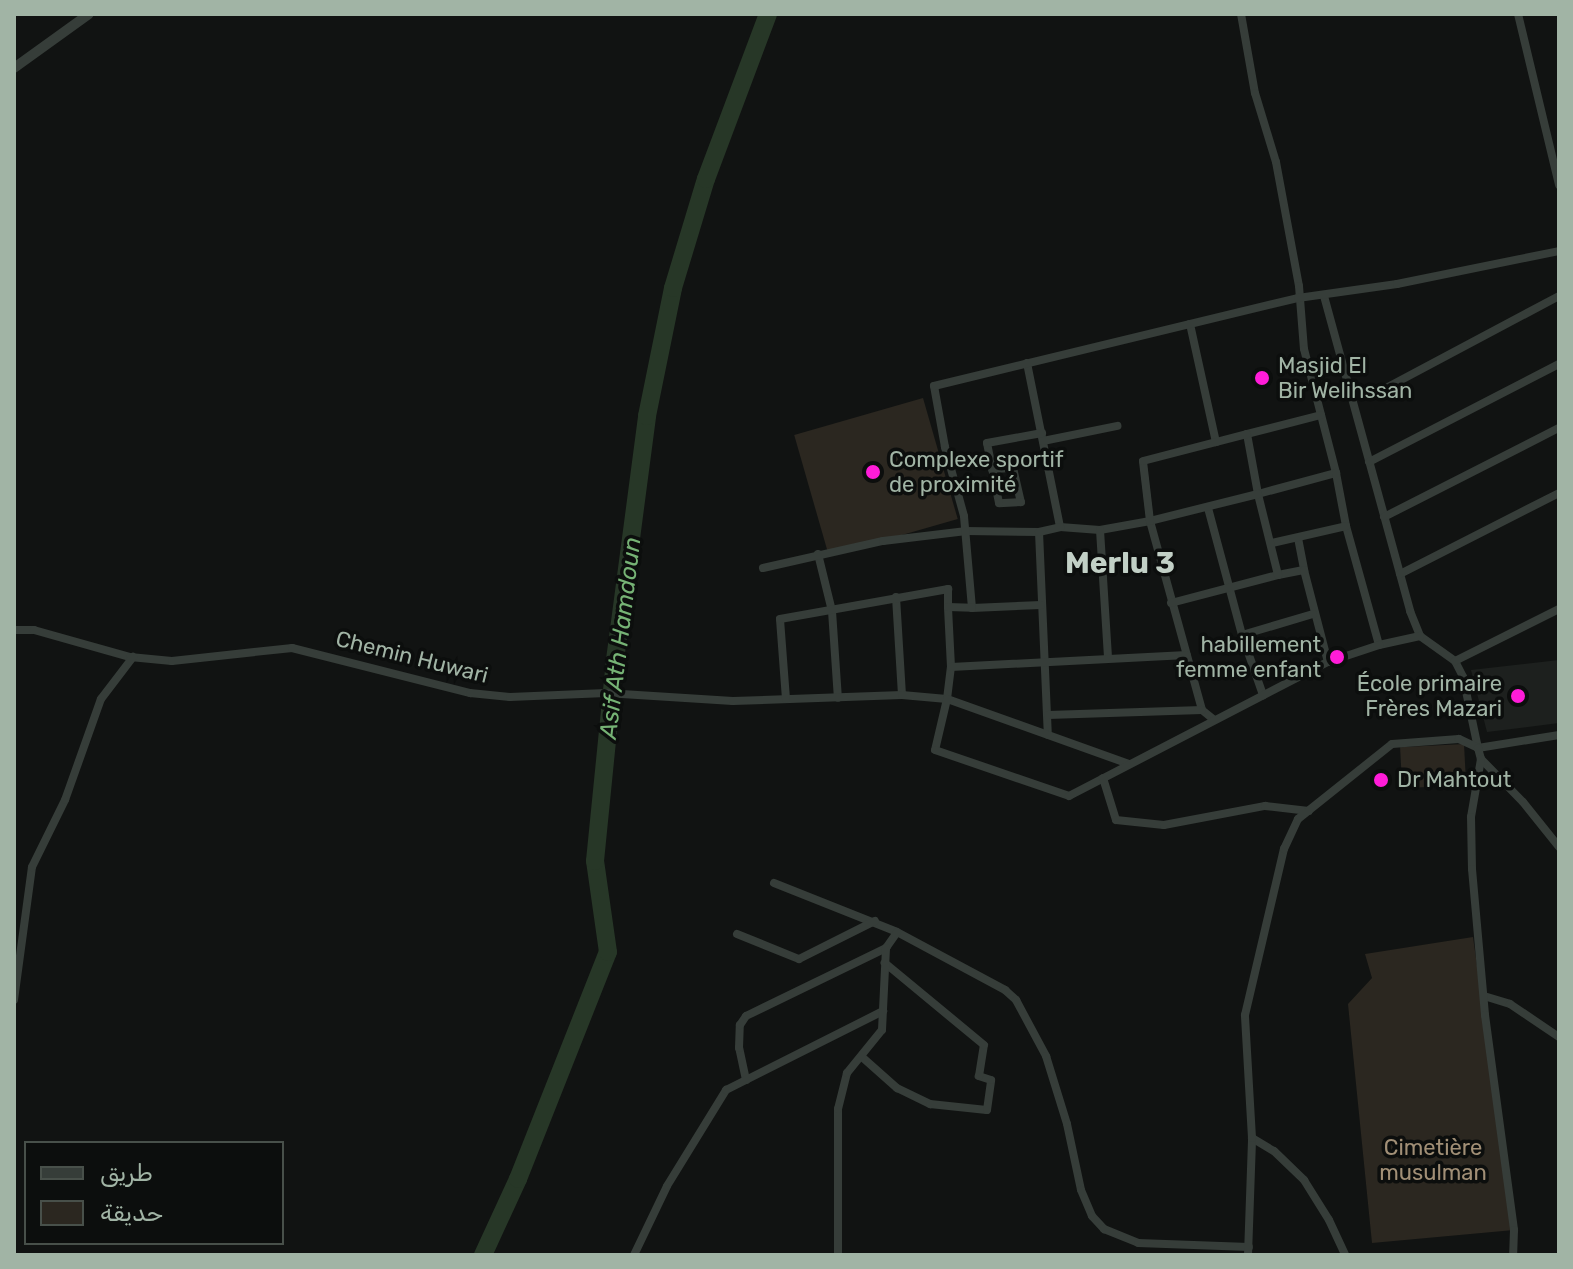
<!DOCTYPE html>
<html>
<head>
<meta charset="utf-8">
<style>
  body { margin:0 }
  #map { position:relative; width:1573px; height:1269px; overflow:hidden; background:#111312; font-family:Rubik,Vazirmatn,sans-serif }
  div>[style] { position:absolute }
  .built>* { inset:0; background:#1d201e }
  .green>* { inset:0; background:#2b2720; transform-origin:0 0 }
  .river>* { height:18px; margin:-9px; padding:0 9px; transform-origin:9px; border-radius:9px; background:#273727 }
  .minor>* { height:8px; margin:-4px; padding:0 4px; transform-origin:4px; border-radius:4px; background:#363d39 }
  .tertiary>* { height:10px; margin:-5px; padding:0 5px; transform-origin:5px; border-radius:5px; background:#363d39 }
  .dots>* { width:22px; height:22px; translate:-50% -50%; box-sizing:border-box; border:4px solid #0c0e0d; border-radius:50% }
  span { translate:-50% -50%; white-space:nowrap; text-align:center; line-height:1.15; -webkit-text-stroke:7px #0c0e0d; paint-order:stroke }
  .poi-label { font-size:22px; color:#a1b4a5 }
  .left { translate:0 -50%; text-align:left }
  .right { translate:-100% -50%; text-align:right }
  .street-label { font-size:22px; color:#a1b4a5 }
  .park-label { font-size:22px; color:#a18f76 }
  .water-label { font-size:24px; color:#76b375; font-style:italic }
  .district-label { font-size:30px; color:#c2d0c6; font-weight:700 }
  .frame { position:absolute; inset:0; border:16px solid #a1b4a5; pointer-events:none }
  .legend { position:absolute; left:24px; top:1141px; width:260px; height:104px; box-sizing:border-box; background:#0c0e0d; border:2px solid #48504a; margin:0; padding:10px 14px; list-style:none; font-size:24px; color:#a1b4a5 }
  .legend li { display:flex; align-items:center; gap:16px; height:40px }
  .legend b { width:40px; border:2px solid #48504a }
</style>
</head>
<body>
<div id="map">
  <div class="built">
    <i style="clip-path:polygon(1559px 660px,1559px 723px,1487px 732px,1471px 670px)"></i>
  </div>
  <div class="green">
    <i style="left:923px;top:398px;width:126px;height:134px;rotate:74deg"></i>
    <i style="left:1464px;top:744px;width:41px;height:64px;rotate:87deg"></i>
    <i style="clip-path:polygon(1473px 937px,1514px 1230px,1372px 1243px,1348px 1004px,1372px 978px,1365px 954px)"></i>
  </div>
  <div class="river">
    <i style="left:483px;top:1255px;width:84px;rotate:-65.3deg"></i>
    <i style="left:518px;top:1179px;width:244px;rotate:-68.4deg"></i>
    <i style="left:608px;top:952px;width:92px;rotate:-98.1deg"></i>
    <i style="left:595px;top:861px;width:202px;rotate:-84.3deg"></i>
    <i style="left:615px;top:660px;width:246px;rotate:-82.5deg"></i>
    <i style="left:647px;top:416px;width:131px;rotate:-78.5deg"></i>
    <i style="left:673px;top:288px;width:114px;rotate:-73.2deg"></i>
    <i style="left:706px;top:179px;width:176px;rotate:-69.4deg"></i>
  </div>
  <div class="minor">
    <i style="left:1241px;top:14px;width:80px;rotate:80deg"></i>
    <i style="left:1255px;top:93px;width:72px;rotate:73.1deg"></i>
    <i style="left:1276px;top:162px;width:126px;rotate:79.5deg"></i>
    <i style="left:1299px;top:286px;width:63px;rotate:85.5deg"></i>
    <i style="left:1304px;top:349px;width:128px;rotate:75.5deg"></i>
    <i style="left:1518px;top:14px;width:176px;rotate:76.5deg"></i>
    <i style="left:1324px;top:296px;width:327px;rotate:74.7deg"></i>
    <i style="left:1410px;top:611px;width:27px;rotate:68deg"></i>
    <i style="left:1420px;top:636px;width:43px;rotate:35.5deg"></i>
    <i style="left:1455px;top:661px;width:18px;rotate:63deg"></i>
    <i style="left:1463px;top:677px;width:73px;rotate:78.1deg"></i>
    <i style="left:1478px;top:748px;width:82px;rotate:-9.1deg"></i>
    <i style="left:1190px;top:324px;width:121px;rotate:77.6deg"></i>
    <i style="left:1027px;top:363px;width:167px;rotate:78.6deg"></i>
    <i style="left:1060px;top:527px;width:40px;rotate:4.3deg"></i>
    <i style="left:1100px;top:530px;width:51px;rotate:-10.2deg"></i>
    <i style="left:1150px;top:521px;width:196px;rotate:74.6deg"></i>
    <i style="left:1202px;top:710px;width:14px;rotate:39deg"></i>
    <i style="left:1371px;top:396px;width:213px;rotate:-28deg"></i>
    <i style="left:1321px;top:415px;width:76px;rotate:165.6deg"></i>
    <i style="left:1247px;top:434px;width:61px;rotate:79.6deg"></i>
    <i style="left:1258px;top:494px;width:81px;rotate:-15.1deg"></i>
    <i style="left:1336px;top:473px;width:54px;rotate:79.3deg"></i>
    <i style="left:1346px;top:526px;width:123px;rotate:74.5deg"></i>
    <i style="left:1379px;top:645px;width:42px;rotate:-12.4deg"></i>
    <i style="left:1043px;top:441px;width:76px;rotate:-11.5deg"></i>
    <i style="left:1369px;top:462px;width:214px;rotate:-27.3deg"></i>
    <i style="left:992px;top:469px;width:21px;rotate:-3deg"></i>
    <i style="left:1013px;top:468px;width:35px;rotate:77deg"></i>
    <i style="left:1021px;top:502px;width:22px;rotate:177deg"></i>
    <i style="left:999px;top:503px;width:61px;rotate:-101.3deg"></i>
    <i style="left:987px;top:443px;width:56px;rotate:-10.3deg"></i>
    <i style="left:1208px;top:508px;width:131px;rotate:75deg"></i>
    <i style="left:1242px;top:635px;width:64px;rotate:70.7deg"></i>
    <i style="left:1384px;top:517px;width:196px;rotate:-27deg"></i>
    <i style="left:1100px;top:530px;width:127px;rotate:86.4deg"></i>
    <i style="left:1039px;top:532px;width:203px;rotate:87.5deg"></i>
    <i style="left:1298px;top:538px;width:33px;rotate:79deg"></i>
    <i style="left:1272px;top:543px;width:76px;rotate:-12.9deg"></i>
    <i style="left:818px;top:554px;width:59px;rotate:76.2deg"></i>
    <i style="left:832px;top:611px;width:87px;rotate:86.1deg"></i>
    <i style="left:763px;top:568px;width:123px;rotate:-12.7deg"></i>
    <i style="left:883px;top:541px;width:84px;rotate:-6.9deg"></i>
    <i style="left:966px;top:531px;width:73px;rotate:0.8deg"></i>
    <i style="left:1039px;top:532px;width:22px;rotate:-13deg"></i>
    <i style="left:1400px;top:574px;width:178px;rotate:-27deg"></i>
    <i style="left:1278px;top:575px;width:26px;rotate:-11deg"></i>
    <i style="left:1304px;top:570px;width:95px;rotate:75.4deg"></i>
    <i style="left:896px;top:597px;width:98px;rotate:86.5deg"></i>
    <i style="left:1171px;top:603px;width:111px;rotate:-14.7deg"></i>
    <i style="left:1278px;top:575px;width:83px;rotate:-103.9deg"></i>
    <i style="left:1258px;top:494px;width:111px;rotate:166deg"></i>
    <i style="left:1150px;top:521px;width:60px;rotate:-96.7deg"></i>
    <i style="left:1143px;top:461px;width:107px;rotate:-14.6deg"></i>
    <i style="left:1041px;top:605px;width:69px;rotate:177.5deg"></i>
    <i style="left:972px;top:608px;width:92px;rotate:-95deg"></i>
    <i style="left:964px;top:516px;width:72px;rotate:-105.4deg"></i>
    <i style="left:945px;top:447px;width:62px;rotate:-100.2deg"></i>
    <i style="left:934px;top:386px;width:374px;rotate:-13.6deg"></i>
    <i style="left:1298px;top:298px;width:100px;rotate:-8deg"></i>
    <i style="left:1397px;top:284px;width:165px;rotate:-11.5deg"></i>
    <i style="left:14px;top:630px;width:20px"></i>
    <i style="left:34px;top:630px;width:100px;rotate:15.7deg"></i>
    <i style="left:130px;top:657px;width:42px;rotate:5.4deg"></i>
    <i style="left:172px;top:661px;width:121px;rotate:-6.2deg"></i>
    <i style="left:292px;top:648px;width:184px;rotate:14.2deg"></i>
    <i style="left:470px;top:693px;width:40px;rotate:5.7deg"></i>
    <i style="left:510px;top:697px;width:96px;rotate:-2.4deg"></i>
    <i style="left:606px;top:693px;width:127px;rotate:3.6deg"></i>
    <i style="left:733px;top:701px;width:169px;rotate:-2deg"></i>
    <i style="left:902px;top:695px;width:45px;rotate:5.1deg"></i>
    <i style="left:947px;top:699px;width:32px;rotate:-83deg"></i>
    <i style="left:951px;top:667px;width:60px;rotate:-92.9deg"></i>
    <i style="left:1242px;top:635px;width:74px;rotate:-16.5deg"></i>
    <i style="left:1455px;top:661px;width:116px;rotate:-26.6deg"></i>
    <i style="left:951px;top:667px;width:236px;rotate:-2.9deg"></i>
    <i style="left:786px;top:699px;width:80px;rotate:-94.3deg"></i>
    <i style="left:780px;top:619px;width:171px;rotate:-10.1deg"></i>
    <i style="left:948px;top:589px;width:18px;rotate:90deg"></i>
    <i style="left:948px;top:607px;width:24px;rotate:2deg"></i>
    <i style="left:1048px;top:715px;width:154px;rotate:-1.9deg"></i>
    <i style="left:1481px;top:759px;width:60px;rotate:45.7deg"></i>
    <i style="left:1523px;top:802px;width:58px;rotate:51.3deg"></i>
    <i style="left:1129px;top:764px;width:193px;rotate:-160.3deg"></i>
    <i style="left:947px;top:699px;width:52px;rotate:103.2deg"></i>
    <i style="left:935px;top:750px;width:142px;rotate:18.9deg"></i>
    <i style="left:1069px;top:796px;width:292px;rotate:-27.4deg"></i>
    <i style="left:1328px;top:662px;width:54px;rotate:-18.4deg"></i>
    <i style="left:1103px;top:778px;width:44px;rotate:72.8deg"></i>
    <i style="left:1116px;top:820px;width:48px;rotate:5.9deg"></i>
    <i style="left:1164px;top:825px;width:103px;rotate:-10.7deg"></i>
    <i style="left:1265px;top:806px;width:44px;rotate:6.5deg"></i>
    <i style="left:774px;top:883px;width:132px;rotate:21.7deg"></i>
    <i style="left:897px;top:932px;width:123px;rotate:28.2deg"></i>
    <i style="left:1005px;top:990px;width:15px;rotate:42deg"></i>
    <i style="left:1016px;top:1000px;width:64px;rotate:61.8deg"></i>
    <i style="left:1046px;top:1056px;width:71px;rotate:72.8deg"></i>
    <i style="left:1067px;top:1124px;width:67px;rotate:78deg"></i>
    <i style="left:1081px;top:1190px;width:28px;rotate:67deg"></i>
    <i style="left:1092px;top:1216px;width:18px;rotate:47deg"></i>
    <i style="left:1104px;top:1229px;width:37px;rotate:22deg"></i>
    <i style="left:1138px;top:1243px;width:111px;rotate:2.1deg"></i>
    <i style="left:737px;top:934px;width:67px;rotate:22deg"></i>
    <i style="left:799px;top:959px;width:85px;rotate:-26.6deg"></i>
    <i style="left:1484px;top:996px;width:27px;rotate:17deg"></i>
    <i style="left:1510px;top:1004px;width:59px;rotate:34deg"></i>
    <i style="left:14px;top:1000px;width:134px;rotate:-82.3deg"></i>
    <i style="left:32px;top:867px;width:75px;rotate:-63.8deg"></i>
    <i style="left:65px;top:800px;width:107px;rotate:-70.4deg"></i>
    <i style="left:101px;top:699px;width:53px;rotate:-52.7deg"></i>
    <i style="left:862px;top:1057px;width:47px;rotate:41.5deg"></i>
    <i style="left:897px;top:1088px;width:37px;rotate:26deg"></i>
    <i style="left:930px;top:1104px;width:57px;rotate:6deg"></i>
    <i style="left:987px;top:1110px;width:30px;rotate:-82deg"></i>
    <i style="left:991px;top:1080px;width:13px;rotate:-162deg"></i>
    <i style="left:979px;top:1076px;width:31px;rotate:-81deg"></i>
    <i style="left:984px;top:1045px;width:129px;rotate:-140.4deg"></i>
    <i style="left:746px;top:1080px;width:33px;rotate:-102deg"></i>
    <i style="left:739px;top:1048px;width:23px;rotate:-88deg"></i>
    <i style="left:740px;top:1025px;width:11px;rotate:-56deg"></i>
    <i style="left:746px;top:1016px;width:156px;rotate:-25.9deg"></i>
    <i style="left:886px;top:948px;width:19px;rotate:-55deg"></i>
    <i style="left:1252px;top:1138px;width:26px;rotate:31deg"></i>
    <i style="left:1274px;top:1151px;width:42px;rotate:44deg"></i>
    <i style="left:1304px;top:1180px;width:47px;rotate:58deg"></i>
    <i style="left:1329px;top:1220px;width:38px;rotate:65deg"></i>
    <i style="left:634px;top:1255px;width:76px;rotate:-64.4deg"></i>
    <i style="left:667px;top:1186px;width:113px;rotate:-58.4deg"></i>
    <i style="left:726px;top:1090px;width:176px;rotate:-26.7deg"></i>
    <i style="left:838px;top:1255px;width:146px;rotate:-90deg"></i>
    <i style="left:838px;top:1109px;width:37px;rotate:-76deg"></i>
    <i style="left:847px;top:1073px;width:55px;rotate:-50.9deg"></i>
    <i style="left:882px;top:1030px;width:82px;rotate:-87.2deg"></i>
    <i style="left:1248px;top:1255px;width:117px;rotate:-88deg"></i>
    <i style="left:1252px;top:1138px;width:123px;rotate:-93.3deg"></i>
    <i style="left:1245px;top:1015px;width:171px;rotate:-76.8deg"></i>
    <i style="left:1284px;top:849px;width:33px;rotate:-65deg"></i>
    <i style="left:1298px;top:819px;width:120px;rotate:-38.6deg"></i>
    <i style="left:1392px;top:744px;width:67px;rotate:-4.3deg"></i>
    <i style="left:1459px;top:739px;width:21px;rotate:25deg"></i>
    <i style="left:1478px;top:748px;width:11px;rotate:75deg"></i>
    <i style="left:1481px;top:759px;width:59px;rotate:99.8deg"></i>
    <i style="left:1471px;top:817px;width:52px;rotate:88.9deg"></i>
    <i style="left:1472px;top:869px;width:147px;rotate:84.9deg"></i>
    <i style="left:1485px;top:1015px;width:217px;rotate:82.3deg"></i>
    <i style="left:1514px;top:1230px;width:25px;rotate:92deg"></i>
  </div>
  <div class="tertiary">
    <i style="left:14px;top:68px;width:92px;rotate:-35.8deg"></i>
  </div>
  <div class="dots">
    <i style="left:1262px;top:378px;background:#ff1cd8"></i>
    <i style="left:873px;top:472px;background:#ff1cd8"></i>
    <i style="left:1337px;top:657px;background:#ff1cd8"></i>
    <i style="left:1518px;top:696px;background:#ff1cd8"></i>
    <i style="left:1381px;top:780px;background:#ff1cd8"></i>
  </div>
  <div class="poi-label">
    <span class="left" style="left:1278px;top:378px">Masjid El<br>Bir Welihssan</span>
    <span class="left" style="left:889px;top:472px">Complexe sportif<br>de proximité</span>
    <span class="right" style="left:1321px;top:657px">habillement<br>femme enfant</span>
    <span class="right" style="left:1502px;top:696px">École primaire<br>Frères Mazari</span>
    <span class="left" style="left:1397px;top:780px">Dr Mahtout</span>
  </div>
  <div class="street-label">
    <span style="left:412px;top:657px;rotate:14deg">Chemin Huwari</span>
  </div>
  <div class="park-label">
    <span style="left:1433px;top:1160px">Cimetière<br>musulman</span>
  </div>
  <div class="water-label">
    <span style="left:621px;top:638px;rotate:-83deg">Asif Ath Hamdoun</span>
  </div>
  <div class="district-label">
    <span style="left:1120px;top:563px">Merlu 3</span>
  </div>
  <div class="frame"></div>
  <ul class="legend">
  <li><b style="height:10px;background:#363d39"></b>طريق</li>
  <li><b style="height:22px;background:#2b2720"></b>حديقة</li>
  </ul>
</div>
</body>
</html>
